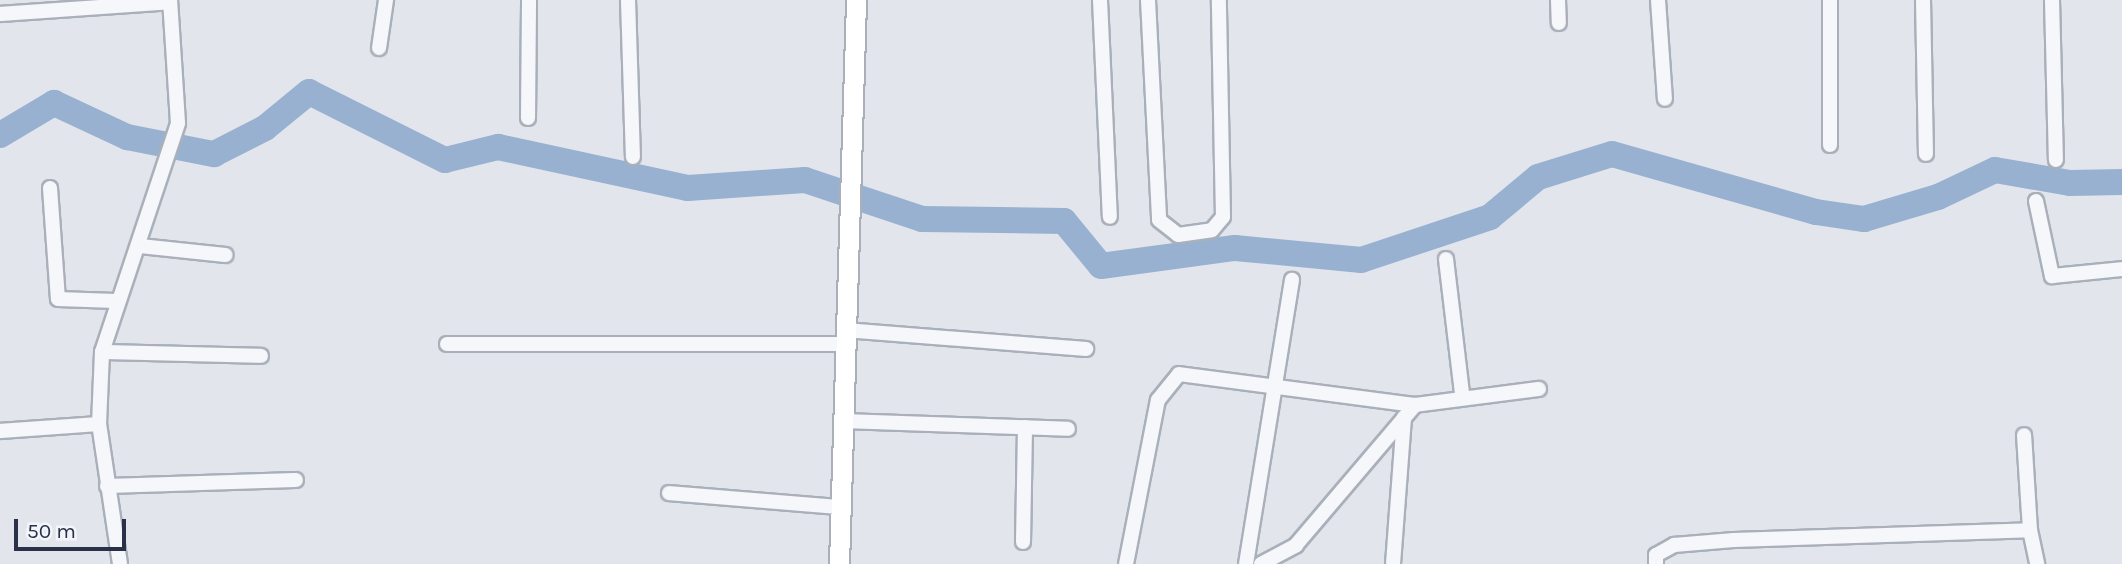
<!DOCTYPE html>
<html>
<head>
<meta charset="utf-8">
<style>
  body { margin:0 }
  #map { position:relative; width:2122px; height:564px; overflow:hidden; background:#e2e6ec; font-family:Karla,sans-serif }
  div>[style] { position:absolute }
  .river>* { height:26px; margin:-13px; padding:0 13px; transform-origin:13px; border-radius:13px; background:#99b1d0 }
  .roads { filter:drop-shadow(2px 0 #aab0ba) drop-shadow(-2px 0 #aab0ba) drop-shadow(0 2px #aab0ba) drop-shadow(0 -2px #aab0ba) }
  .street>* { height:14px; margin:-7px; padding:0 7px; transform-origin:7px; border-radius:7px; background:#f6f7fa }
  .secondary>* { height:19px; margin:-9.5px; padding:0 9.5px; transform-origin:9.5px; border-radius:9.5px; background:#fff }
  span { translate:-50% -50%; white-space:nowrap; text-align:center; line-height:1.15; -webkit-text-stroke:5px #f2f5f9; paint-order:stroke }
  .scale { position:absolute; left:14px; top:519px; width:112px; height:32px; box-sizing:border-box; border:4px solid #283147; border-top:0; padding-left:9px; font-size:21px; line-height:24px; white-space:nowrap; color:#283147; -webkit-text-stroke:5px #f2f5f9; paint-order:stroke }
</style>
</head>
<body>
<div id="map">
  <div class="river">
    <i style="left:0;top:135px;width:63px;rotate:-30.7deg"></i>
    <i style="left:54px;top:103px;width:81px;rotate:25deg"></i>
    <i style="left:127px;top:137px;width:89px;rotate:11.1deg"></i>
    <i style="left:214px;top:154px;width:57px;rotate:-27deg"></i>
    <i style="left:265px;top:128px;width:57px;rotate:-39.3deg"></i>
    <i style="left:309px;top:92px;width:152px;rotate:26.6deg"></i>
    <i style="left:445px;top:160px;width:55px;rotate:-13.8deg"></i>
    <i style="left:498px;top:147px;width:194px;rotate:12.2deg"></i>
    <i style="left:688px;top:188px;width:117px;rotate:-3.9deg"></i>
    <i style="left:805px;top:180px;width:123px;rotate:18.4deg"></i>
    <i style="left:922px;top:219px;width:142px;rotate:0.8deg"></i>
    <i style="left:1064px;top:221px;width:58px;rotate:50.6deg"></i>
    <i style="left:1101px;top:266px;width:135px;rotate:-7.7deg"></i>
    <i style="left:1235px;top:248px;width:127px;rotate:5.4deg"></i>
    <i style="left:1361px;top:260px;width:136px;rotate:-18.4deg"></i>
    <i style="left:1490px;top:217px;width:62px;rotate:-39.8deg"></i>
    <i style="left:1538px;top:177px;width:77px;rotate:-17.3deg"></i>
    <i style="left:1612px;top:154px;width:212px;rotate:15.9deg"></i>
    <i style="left:1816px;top:212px;width:49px;rotate:8.3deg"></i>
    <i style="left:1864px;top:219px;width:77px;rotate:-16.6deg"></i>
    <i style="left:1938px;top:197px;width:63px;rotate:-25.3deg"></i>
    <i style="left:1995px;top:170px;width:76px;rotate:9.8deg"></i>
    <i style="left:2070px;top:183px;width:52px;rotate:-1.1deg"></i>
  </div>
  <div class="roads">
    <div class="street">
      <i style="left:628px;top:0;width:157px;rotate:88.2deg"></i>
      <i style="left:1100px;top:0;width:217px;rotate:87.4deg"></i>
      <i style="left:1148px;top:0;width:220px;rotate:87.1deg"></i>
      <i style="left:1159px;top:220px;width:24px;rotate:38deg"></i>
      <i style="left:1178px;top:235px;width:34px;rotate:-8deg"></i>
      <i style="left:1212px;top:230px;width:17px;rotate:-50deg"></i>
      <i style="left:1223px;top:217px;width:217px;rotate:-91.1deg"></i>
      <i style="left:1558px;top:0;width:23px;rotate:88deg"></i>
      <i style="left:1658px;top:0;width:99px;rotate:86deg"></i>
      <i style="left:1830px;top:0;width:145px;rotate:90deg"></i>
      <i style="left:1923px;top:0;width:154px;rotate:88.9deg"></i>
      <i style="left:2052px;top:0;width:160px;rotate:88.6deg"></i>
      <i style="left:0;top:14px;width:170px;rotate:-4deg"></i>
      <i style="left:379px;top:48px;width:49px;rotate:-81.7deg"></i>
      <i style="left:528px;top:118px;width:118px;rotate:-89.5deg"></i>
      <i style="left:50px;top:188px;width:111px;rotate:85.9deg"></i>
      <i style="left:58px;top:299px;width:58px;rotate:2deg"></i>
      <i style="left:2036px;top:201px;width:77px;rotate:78deg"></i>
      <i style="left:2052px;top:276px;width:70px;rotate:-5.7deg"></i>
      <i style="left:140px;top:246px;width:86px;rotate:6deg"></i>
      <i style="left:1446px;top:259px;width:136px;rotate:83.2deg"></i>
      <i style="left:845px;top:330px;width:242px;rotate:4.5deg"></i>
      <i style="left:447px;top:344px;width:397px"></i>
      <i style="left:102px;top:352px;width:159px;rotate:1.4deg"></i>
      <i style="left:843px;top:421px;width:225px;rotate:2deg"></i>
      <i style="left:0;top:431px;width:99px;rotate:-4deg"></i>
      <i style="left:107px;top:486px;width:189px;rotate:-1.8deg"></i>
      <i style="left:669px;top:493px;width:172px;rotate:4.7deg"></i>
      <i style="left:2030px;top:530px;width:35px;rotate:78deg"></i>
      <i style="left:1023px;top:542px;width:115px;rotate:-89deg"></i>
      <i style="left:120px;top:564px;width:142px;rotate:-98.5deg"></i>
      <i style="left:99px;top:424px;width:72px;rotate:-87.6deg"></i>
      <i style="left:102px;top:352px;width:241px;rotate:-71.6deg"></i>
      <i style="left:178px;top:123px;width:123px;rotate:-93.7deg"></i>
      <i style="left:1126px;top:564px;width:167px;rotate:-79deg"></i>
      <i style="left:1158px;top:400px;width:33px;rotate:-51deg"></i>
      <i style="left:1179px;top:374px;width:238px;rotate:7.5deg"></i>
      <i style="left:1246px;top:564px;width:288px;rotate:-80.8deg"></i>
      <i style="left:1261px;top:564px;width:40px;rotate:-28deg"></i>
      <i style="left:1296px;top:545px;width:184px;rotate:-49.6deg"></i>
      <i style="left:1415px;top:405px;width:125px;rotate:-7.4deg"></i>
      <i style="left:1393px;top:564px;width:147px;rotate:-85.7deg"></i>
      <i style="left:1656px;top:564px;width:9px;rotate:-90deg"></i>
      <i style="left:1656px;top:555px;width:21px;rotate:-29deg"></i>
      <i style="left:1674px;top:545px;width:60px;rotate:-4.8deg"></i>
      <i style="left:1734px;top:540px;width:296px;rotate:-1.9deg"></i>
      <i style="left:2030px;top:530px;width:95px;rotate:-93.6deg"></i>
    </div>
    <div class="secondary">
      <i style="left:839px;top:564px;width:564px;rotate:-88.27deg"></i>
    </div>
  </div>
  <div class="scale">50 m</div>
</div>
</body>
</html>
